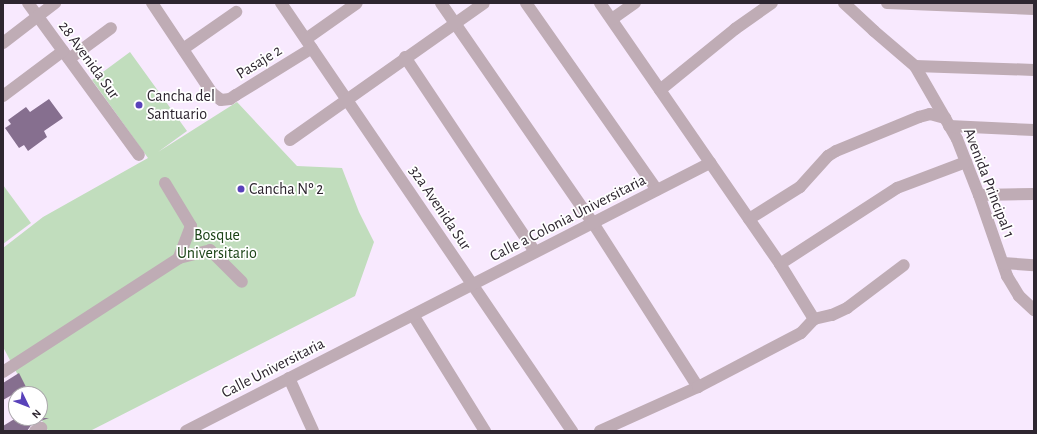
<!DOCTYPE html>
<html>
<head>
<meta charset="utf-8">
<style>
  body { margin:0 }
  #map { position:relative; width:1037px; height:434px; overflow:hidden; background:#f8e9fe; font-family:"Alegreya Sans",sans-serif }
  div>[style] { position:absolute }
  .green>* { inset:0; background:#c1ddbd }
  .building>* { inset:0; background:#866f8f }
  .minor>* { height:12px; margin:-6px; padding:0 6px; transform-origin:6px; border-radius:6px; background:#bfacb5 }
  .dots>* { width:11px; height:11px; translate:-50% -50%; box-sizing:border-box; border:2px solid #fff; border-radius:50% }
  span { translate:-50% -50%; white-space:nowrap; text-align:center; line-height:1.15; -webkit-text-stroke:3.5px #fff; paint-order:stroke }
  .street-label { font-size:16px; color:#2e2630 }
  .poi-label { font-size:16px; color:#2e2630 }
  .left { translate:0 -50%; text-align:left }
  .park-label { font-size:16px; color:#1b4316 }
  .frame { position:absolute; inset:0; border:4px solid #2e2630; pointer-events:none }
  .north { position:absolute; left:8px; top:386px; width:40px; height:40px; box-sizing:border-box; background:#fff; border:1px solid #aba8ac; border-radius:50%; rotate:133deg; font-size:11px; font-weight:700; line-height:16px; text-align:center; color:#2e2630 }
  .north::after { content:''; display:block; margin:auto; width:14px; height:18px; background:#5942ba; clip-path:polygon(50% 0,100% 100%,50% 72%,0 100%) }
</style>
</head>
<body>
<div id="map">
  <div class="green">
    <i style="clip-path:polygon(130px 52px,187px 131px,158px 152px,237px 102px,297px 166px,342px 168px,359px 212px,374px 242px,355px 296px,90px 431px,48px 431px,40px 417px,40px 394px,28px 394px,3px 347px,3px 248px,43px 217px,148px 158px,92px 80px)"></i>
    <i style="clip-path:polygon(3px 185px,31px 223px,3px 244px)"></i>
  </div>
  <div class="building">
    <i style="clip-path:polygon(49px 99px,63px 118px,44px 131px,47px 137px,28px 151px,24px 145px,19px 148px,5px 128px,11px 124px,8px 120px,26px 107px,30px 112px)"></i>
    <i style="clip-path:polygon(19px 373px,26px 387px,3px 400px,3px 383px)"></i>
    <i style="clip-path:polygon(16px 418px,49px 418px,32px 424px,27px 431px,3px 431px,3px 426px)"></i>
  </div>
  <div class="minor">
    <i style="left:28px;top:3px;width:188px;rotate:53.9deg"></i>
    <i style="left:152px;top:3px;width:108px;rotate:56.3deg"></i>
    <i style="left:212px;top:93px;width:11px;rotate:38deg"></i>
    <i style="left:221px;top:100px;width:9px;rotate:-6deg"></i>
    <i style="left:230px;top:99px;width:7px;rotate:-34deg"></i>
    <i style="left:236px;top:95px;width:89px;rotate:-31.7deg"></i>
    <i style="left:281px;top:3px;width:518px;rotate:55.79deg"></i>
    <i style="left:441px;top:3px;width:267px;rotate:55.4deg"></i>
    <i style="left:593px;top:223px;width:195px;rotate:57.4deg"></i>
    <i style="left:526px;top:3px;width:228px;rotate:55deg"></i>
    <i style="left:600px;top:3px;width:317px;rotate:55.4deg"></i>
    <i style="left:780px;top:264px;width:65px;rotate:58.3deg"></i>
    <i style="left:844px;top:3px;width:41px;rotate:43deg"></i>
    <i style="left:874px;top:31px;width:54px;rotate:40.5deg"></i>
    <i style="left:915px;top:66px;width:84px;rotate:60.1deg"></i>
    <i style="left:957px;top:139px;width:60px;rotate:68.6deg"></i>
    <i style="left:979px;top:195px;width:86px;rotate:70.9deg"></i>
    <i style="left:1007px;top:276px;width:23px;rotate:59deg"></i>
    <i style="left:1019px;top:296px;width:21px;rotate:43deg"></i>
    <i style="left:887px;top:3px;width:147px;rotate:2.3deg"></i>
    <i style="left:612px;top:19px;width:28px;rotate:-35deg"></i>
    <i style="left:306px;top:39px;width:62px;rotate:-35.2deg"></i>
    <i style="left:3px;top:43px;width:66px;rotate:-37.6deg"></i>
    <i style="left:183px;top:49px;width:65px;rotate:-34.9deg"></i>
    <i style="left:405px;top:57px;width:234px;rotate:56.3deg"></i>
    <i style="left:69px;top:59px;width:52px;rotate:-36.4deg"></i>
    <i style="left:915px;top:66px;width:119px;rotate:1.9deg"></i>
    <i style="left:660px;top:90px;width:97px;rotate:-39.1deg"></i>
    <i style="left:735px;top:29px;width:45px;rotate:-35.1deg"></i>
    <i style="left:3px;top:96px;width:75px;rotate:-36.9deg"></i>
    <i style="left:949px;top:126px;width:85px;rotate:2.7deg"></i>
    <i style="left:290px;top:140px;width:237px;rotate:-35.2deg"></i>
    <i style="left:165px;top:183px;width:50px;rotate:58.8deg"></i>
    <i style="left:191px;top:226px;width:34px;rotate:111deg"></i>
    <i style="left:979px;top:195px;width:55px;rotate:-1deg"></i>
    <i style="left:749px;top:219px;width:60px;rotate:-32.1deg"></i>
    <i style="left:800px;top:187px;width:42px;rotate:-47.9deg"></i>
    <i style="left:828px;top:156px;width:9px;rotate:-32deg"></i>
    <i style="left:836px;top:151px;width:90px;rotate:-22.3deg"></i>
    <i style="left:919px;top:117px;width:11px;rotate:-15deg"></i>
    <i style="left:930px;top:114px;width:16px;rotate:15deg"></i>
    <i style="left:1003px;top:263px;width:31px;rotate:4deg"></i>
    <i style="left:780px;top:264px;width:140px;rotate:-33deg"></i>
    <i style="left:897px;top:188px;width:74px;rotate:-20.6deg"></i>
    <i style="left:413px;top:315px;width:137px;rotate:58.2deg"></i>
    <i style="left:3px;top:372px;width:210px;rotate:-32.9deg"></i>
    <i style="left:179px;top:258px;width:32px;rotate:-14deg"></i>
    <i style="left:210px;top:250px;width:45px;rotate:45deg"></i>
    <i style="left:289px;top:378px;width:58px;rotate:65.6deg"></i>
    <i style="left:35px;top:431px;width:7px;rotate:-27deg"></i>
    <i style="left:186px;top:431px;width:589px;rotate:-27.09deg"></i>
    <i style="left:600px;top:431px;width:107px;rotate:-24.2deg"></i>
    <i style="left:698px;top:387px;width:116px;rotate:-27.7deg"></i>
    <i style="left:801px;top:333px;width:19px;rotate:-47deg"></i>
    <i style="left:814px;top:319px;width:18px;rotate:-13deg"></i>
    <i style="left:832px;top:315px;width:17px;rotate:-25deg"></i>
    <i style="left:847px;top:308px;width:71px;rotate:-37deg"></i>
  </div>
  <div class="dots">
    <i style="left:139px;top:105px;background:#5942ba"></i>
    <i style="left:241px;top:189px;background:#5942ba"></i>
  </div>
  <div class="street-label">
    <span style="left:89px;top:60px;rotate:54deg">28 Avenida Sur</span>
    <span style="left:259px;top:62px;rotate:-32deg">Pasaje 2</span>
    <span style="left:989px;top:183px;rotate:69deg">Avenida Principal 1</span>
    <span style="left:440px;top:208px;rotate:56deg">32a Avenida Sur</span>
    <span style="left:568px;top:218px;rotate:-27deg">Calle a Colonia Universitaria</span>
    <span style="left:273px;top:368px;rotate:-27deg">Calle Universitaria</span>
  </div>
  <div class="poi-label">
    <span class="left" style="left:147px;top:105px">Cancha del<br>Santuario</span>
    <span class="left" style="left:249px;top:189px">Cancha Nº 2</span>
  </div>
  <div class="park-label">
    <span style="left:217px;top:244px">Bosque<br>Universitario</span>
  </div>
  <div class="frame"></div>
  <div class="north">N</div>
</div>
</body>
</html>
